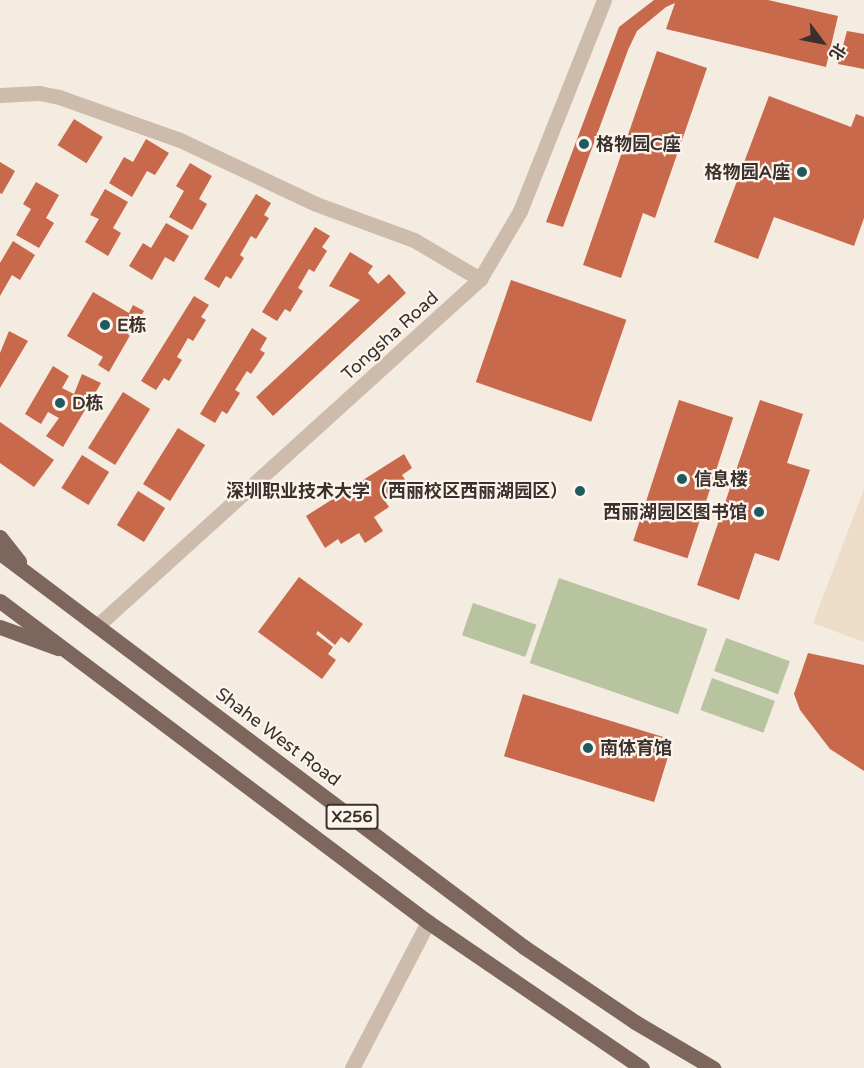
<!DOCTYPE html>
<html>
<head>
<meta charset="utf-8">
<style>
  body { margin:0 }
  #map { position:relative; width:864px; height:1068px; overflow:hidden; background:#f4ebe1; font-family:"Varela Round","Noto Sans SC",sans-serif }
  div>[style] { position:absolute }
  .green>* { inset:0; background:#b8c4a0; transform-origin:0 0 }
  .plaza>* { inset:0; background:#ecdcc8 }
  .building>* { inset:0; background:#c8694b; transform-origin:0 0 }
  .minor>* { height:15px; margin:-7.5px; padding:0 7.5px; transform-origin:7.5px; border-radius:7.5px; background:#cdbbac }
  .major>* { height:15px; margin:-7.5px; padding:0 7.5px; transform-origin:7.5px; border-radius:7.5px; background:#7d675c }
  .dots>* { width:16px; height:16px; translate:-50% -50%; box-sizing:border-box; border:3px solid #fbf5ee; border-radius:50% }
  span { translate:-50% -50%; white-space:nowrap; text-align:center; line-height:1.15; -webkit-text-stroke:4.5px #fbf5ee; paint-order:stroke }
  .shield-label span { padding:2px 4px; background:#fbf5ee; border:2px solid; border-radius:4px; -webkit-text-stroke-width:0 }
  .shield-label { font-size:16px; color:#3b302b; font-weight:700 }
  .poi-label { font-size:18px; color:#3b302b; font-weight:700 }
  .left { translate:0 -50%; text-align:left }
  .right { translate:-100% -50%; text-align:right }
  .street-label { font-size:18px; color:#3b302b }
  .north { position:absolute; left:792px; top:12px; width:60px; height:60px; -webkit-text-stroke:4px #fbf5ee; paint-order:stroke; rotate:122deg; font-size:16px; font-weight:700; line-height:24px; text-align:center; color:#3b302b }
  .north::after { content:''; display:block; margin:auto; width:21px; height:27px; background:#3b302b; clip-path:polygon(50% 0,100% 100%,50% 72%,0 100%) }
</style>
</head>
<body>
<div id="map">
  <div class="green">
    <i style="left:559px;top:578px;width:157px;height:90px;rotate:19deg"></i>
    <i style="left:473px;top:603px;width:67px;height:34px;rotate:19deg"></i>
    <i style="left:726px;top:638px;width:68px;height:35px;rotate:20deg"></i>
    <i style="left:712px;top:678px;width:67px;height:34px;rotate:20deg"></i>
  </div>
  <div class="plaza">
    <i style="clip-path:polygon(864px 489px,864px 642px,813px 623px)"></i>
  </div>
  <div class="building">
    <i style="clip-path:polygon(654px 0,768px 0,838px 16px,826px 67px,666px 29px,675px 3px,666px 7px,637px 31px,628px 50px,563px 227px,546px 222px,619px 27px)"></i>
    <i style="clip-path:polygon(847px 31px,864px 34px,864px 69px,838px 64px)"></i>
    <i style="clip-path:polygon(657px 51px,707px 68px,655px 218px,643px 213px,621px 278px,583px 265px)"></i>
    <i style="clip-path:polygon(769px 96px,851px 127px,856px 114px,864px 117px,864px 218px,854px 246px,774px 217px,758px 259px,714px 242px)"></i>
    <i style="left:74px;top:119px;width:34px;height:31px;rotate:32deg"></i>
    <i style="clip-path:polygon(146px 139px,169px 153px,155px 175px,147px 171px,132px 197px,109px 183px,124px 157px,133px 162px)"></i>
    <i style="clip-path:polygon(0 162px,15px 171px,2px 194px,0 193px)"></i>
    <i style="clip-path:polygon(190px 163px,212px 176px,199px 199px,207px 204px,192px 230px,169px 217px,184px 191px,176px 186px)"></i>
    <i style="clip-path:polygon(36px 182px,59px 195px,46px 218px,54px 223px,39px 248px,16px 235px,31px 209px,23px 204px)"></i>
    <i style="clip-path:polygon(105px 189px,128px 202px,113px 228px,121px 233px,108px 256px,85px 242px,99px 219px,90px 215px)"></i>
    <i style="clip-path:polygon(256px 194px,271px 203px,264px 215px,269px 218px,256px 239px,251px 236px,240px 255px,244px 258px,231px 279px,226px 276px,219px 288px,204px 279px)"></i>
    <i style="clip-path:polygon(166px 223px,189px 236px,174px 262px,165px 257px,152px 280px,129px 266px,143px 243px,151px 248px)"></i>
    <i style="clip-path:polygon(315px 227px,330px 236px,322px 247px,327px 251px,314px 272px,309px 269px,298px 288px,303px 291px,290px 312px,285px 309px,277px 321px,262px 312px)"></i>
    <i style="clip-path:polygon(13px 241px,35px 255px,20px 280px,12px 275px,0 296px,0 263px)"></i>
    <i style="clip-path:polygon(350px 252px,373px 266px,368px 273px,378px 284px,389px 274px,406px 293px,273px 416px,256px 397px,360px 300px,329px 286px)"></i>
    <i style="left:511px;top:280px;width:122px;height:108px;rotate:19deg"></i>
    <i style="clip-path:polygon(93px 292px,129px 313px,133px 305px,144px 311px,109px 372px,98px 365px,103px 357px,67px 336px)"></i>
    <i style="clip-path:polygon(194px 296px,209px 305px,201px 317px,206px 320px,193px 341px,188px 338px,177px 357px,182px 360px,169px 381px,164px 378px,156px 390px,141px 381px)"></i>
    <i style="clip-path:polygon(252px 328px,267px 338px,260px 350px,265px 353px,251px 374px,247px 371px,235px 390px,240px 393px,227px 414px,222px 411px,215px 423px,200px 414px)"></i>
    <i style="clip-path:polygon(9px 331px,28px 341px,0 388px,0 353px)"></i>
    <i style="clip-path:polygon(53px 366px,69px 376px,62px 388px,74px 394px,82px 374px,101px 383px,63px 447px,46px 436px,59px 418px,48px 412px,41px 424px,25px 414px)"></i>
    <i style="left:123px;top:392px;width:32px;height:66px;rotate:32deg"></i>
    <i style="left:679px;top:400px;width:57px;height:148px;rotate:18deg"></i>
    <i style="clip-path:polygon(760px 400px,803px 414px,787px 463px,810px 470px,779px 561px,755px 553px,739px 600px,697px 585px)"></i>
    <i style="clip-path:polygon(0 422px,54px 460px,34px 487px,0 463px)"></i>
    <i style="left:178px;top:428px;width:32px;height:66px;rotate:32deg"></i>
    <i style="clip-path:polygon(404px 454px,412px 468px,402px 475px,406px 481px,398px 486px,401px 491px,385px 501px,389px 507px,374px 517px,383px 531px,365px 543px,359px 533px,341px 544px,338px 539px,325px 548px,306px 516px)"></i>
    <i style="left:82px;top:455px;width:32px;height:39px;rotate:32deg"></i>
    <i style="left:138px;top:491px;width:32px;height:40px;rotate:32deg"></i>
    <i style="clip-path:polygon(299px 577px,363px 624px,349px 643px,341px 637px,335px 645px,318px 631px,316px 634px,333px 647px,328px 654px,336px 660px,322px 679px,258px 632px)"></i>
    <i style="clip-path:polygon(808px 653px,864px 665px,864px 771px,830px 749px,800px 710px,794px 694px)"></i>
    <i style="left:523px;top:694px;width:157px;height:65px;rotate:17deg"></i>
  </div>
  <div class="minor">
    <i style="left:0;top:95px;width:39px;rotate:-3deg"></i>
    <i style="left:39px;top:93px;width:20px;rotate:11deg"></i>
    <i style="left:59px;top:97px;width:128px;rotate:19.6deg"></i>
    <i style="left:180px;top:140px;width:150px;rotate:25.2deg"></i>
    <i style="left:316px;top:204px;width:104px;rotate:20.2deg"></i>
    <i style="left:414px;top:240px;width:77px;rotate:30.6deg"></i>
    <i style="left:98px;top:625px;width:515px;rotate:-42.17deg"></i>
    <i style="left:480px;top:279px;width:79px;rotate:-59.5deg"></i>
    <i style="left:520px;top:211px;width:227px;rotate:-68.3deg"></i>
    <i style="left:352px;top:1068px;width:165px;rotate:-62.5deg"></i>
  </div>
  <div class="major">
    <i style="left:0;top:537px;width:31px;rotate:52deg"></i>
    <i style="left:0;top:553px;width:656px;rotate:36.94deg"></i>
    <i style="left:524px;top:947px;width:134px;rotate:34deg"></i>
    <i style="left:635px;top:1022px;width:91px;rotate:30.5deg"></i>
    <i style="left:0;top:601px;width:535px;rotate:36.87deg"></i>
    <i style="left:428px;top:922px;width:259px;rotate:34.3deg"></i>
    <i style="left:0;top:627px;width:62px;rotate:19.9deg"></i>
  </div>
  <div class="dots">
    <i style="left:584px;top:144px;background:#1f5a5e"></i>
    <i style="left:802px;top:172px;background:#1f5a5e"></i>
    <i style="left:105px;top:325px;background:#1f5a5e"></i>
    <i style="left:60px;top:403px;background:#1f5a5e"></i>
    <i style="left:682px;top:479px;background:#1f5a5e"></i>
    <i style="left:580px;top:491px;background:#1f5a5e"></i>
    <i style="left:759px;top:512px;background:#1f5a5e"></i>
    <i style="left:588px;top:748px;background:#1f5a5e"></i>
  </div>
  <div class="shield-label">
    <span style="left:352px;top:817px">X256</span>
  </div>
  <div class="poi-label">
    <span class="left" style="left:596px;top:144px">格物园C座</span>
    <span class="right" style="left:790px;top:172px">格物园A座</span>
    <span class="left" style="left:117px;top:325px">E栋</span>
    <span class="left" style="left:72px;top:403px">D栋</span>
    <span class="left" style="left:694px;top:479px">信息楼</span>
    <span class="right" style="left:568px;top:491px">深圳职业技术大学（西丽校区西丽湖园区）</span>
    <span class="right" style="left:747px;top:512px">西丽湖园区图书馆</span>
    <span class="left" style="left:600px;top:748px">南体育馆</span>
  </div>
  <div class="street-label">
    <span style="left:390px;top:336px;rotate:-42deg">Tongsha Road</span>
    <span style="left:278px;top:737px;rotate:37deg">Shahe West Road</span>
  </div>
  <div class="north">北</div>
</div>
</body>
</html>
